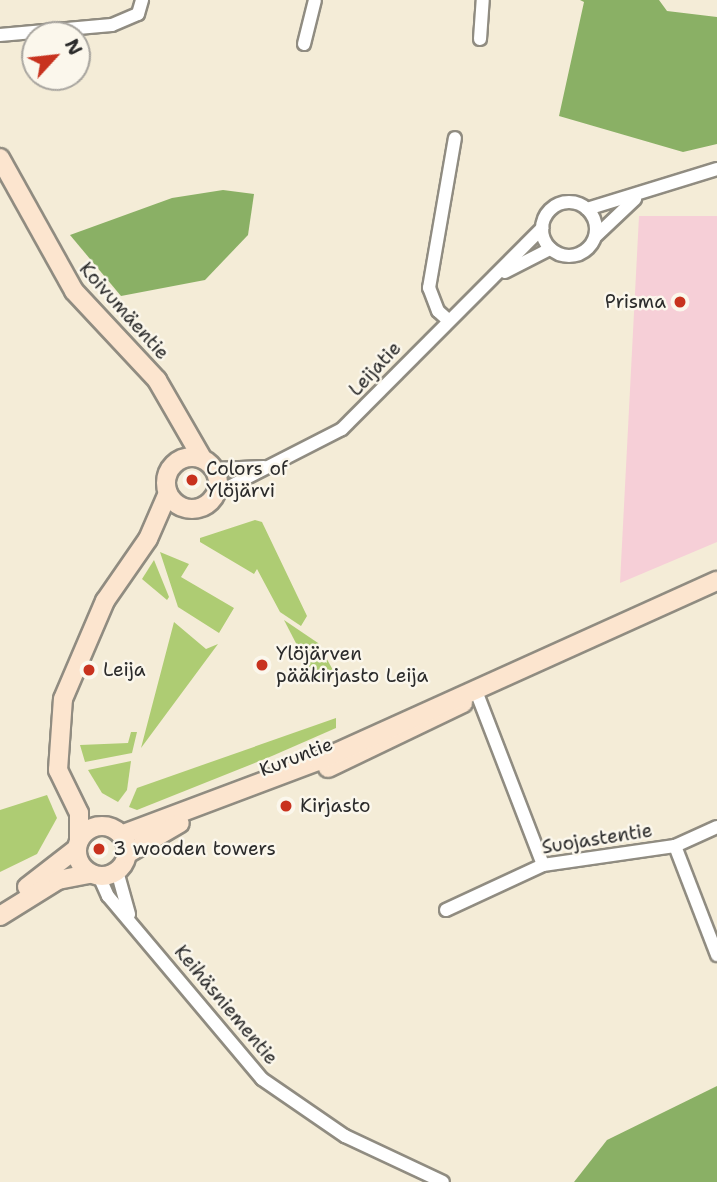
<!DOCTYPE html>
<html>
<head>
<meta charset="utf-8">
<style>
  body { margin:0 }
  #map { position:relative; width:717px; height:1182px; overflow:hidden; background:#f4ecd7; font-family:"Shantell Sans",sans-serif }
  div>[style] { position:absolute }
  .built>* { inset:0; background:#f6cfd7 }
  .green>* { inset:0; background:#aecc73 }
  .forest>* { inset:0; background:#8ab065 }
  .roads { filter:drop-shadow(2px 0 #908c81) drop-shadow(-2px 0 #908c81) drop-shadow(0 2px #908c81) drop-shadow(0 -2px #908c81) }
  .street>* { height:12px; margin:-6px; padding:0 6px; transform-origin:6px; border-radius:6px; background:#fff }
  .street>.ring { margin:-6px; padding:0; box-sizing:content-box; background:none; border:12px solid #fff; border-radius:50% }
  .secondary>* { height:18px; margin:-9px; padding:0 9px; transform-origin:9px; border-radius:9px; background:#fce5cf }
  .secondary>.ring { margin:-9px; padding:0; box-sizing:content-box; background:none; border:18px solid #fce5cf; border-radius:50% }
  .dots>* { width:19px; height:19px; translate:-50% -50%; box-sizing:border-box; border:4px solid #fbf7ec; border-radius:50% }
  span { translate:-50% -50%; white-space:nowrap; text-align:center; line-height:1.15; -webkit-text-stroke:5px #fbf7ec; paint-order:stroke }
  .poi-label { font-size:19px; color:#2b2b2b }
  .right { translate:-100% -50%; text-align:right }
  .left { translate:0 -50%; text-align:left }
  .street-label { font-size:19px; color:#2b2b2b }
  .north { position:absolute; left:21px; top:21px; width:70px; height:70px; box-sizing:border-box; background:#fbf7ec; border:2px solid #a8a59f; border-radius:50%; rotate:63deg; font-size:19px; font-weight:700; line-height:28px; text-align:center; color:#2b2b2b }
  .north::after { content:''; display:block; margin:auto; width:24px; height:32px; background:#c8321e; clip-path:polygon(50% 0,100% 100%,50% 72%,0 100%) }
</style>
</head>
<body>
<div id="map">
  <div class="built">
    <i style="clip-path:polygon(639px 216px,717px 216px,717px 542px,620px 583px)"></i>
  </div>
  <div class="green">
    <i style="clip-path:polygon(255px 520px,262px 522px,307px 616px,301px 626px,280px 612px,257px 569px,254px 574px,200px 542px,200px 538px)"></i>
    <i style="clip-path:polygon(160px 552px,189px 564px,181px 577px,234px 608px,219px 633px,178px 607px)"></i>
    <i style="clip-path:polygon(154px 560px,169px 597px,167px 600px,142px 579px)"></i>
    <i style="clip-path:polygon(284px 620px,318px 643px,334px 672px,316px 682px)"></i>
    <i style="clip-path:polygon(174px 622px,206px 649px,218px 644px,141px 748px)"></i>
    <i style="clip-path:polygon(336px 718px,336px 728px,272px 756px,137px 810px,129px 807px,137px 788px)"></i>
    <i style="clip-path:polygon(131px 732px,137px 732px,132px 753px,85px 762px,80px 745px,128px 743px)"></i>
    <i style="clip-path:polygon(131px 761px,127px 790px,118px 802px,102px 793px,88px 770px)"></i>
    <i style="clip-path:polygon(47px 795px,57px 818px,37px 854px,0 872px,0 810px)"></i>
  </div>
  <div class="forest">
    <i style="clip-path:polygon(580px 0,659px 0,667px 11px,717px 17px,717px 144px,683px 152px,559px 116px,584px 2px)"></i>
    <i style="clip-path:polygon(223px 190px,254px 194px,248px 235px,205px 280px,121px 296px,70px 235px,172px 198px)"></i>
    <i style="clip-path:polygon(717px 1086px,717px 1182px,574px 1182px,607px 1140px)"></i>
  </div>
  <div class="roads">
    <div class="street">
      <i style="left:0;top:35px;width:112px;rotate:-5.1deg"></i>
      <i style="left:112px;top:25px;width:28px;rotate:-23deg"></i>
      <i style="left:138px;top:14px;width:15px;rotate:-74deg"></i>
      <i style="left:480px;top:39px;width:39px;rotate:-86deg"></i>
      <i style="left:304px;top:44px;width:45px;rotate:-76deg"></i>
      <i class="ring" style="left:542px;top:202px;width:42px;height:42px"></i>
      <i style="left:587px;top:209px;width:136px;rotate:-17.1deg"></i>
      <i style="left:596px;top:236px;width:54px;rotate:-43.5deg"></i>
      <i style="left:505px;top:272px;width:51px;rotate:-27.1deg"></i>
      <i style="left:448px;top:320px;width:13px;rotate:-138deg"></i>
      <i style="left:438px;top:311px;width:25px;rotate:-111deg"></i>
      <i style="left:429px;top:288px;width:152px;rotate:-80.2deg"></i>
      <i style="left:215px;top:469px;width:49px;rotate:-2.3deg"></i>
      <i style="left:217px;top:493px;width:140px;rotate:-27.1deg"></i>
      <i style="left:342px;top:429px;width:284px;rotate:-45.1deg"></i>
      <i style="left:476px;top:691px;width:186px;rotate:68.9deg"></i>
      <i style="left:675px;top:846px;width:117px;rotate:68.9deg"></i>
      <i style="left:117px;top:871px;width:45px;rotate:74.4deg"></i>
      <i style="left:99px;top:876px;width:22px;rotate:66deg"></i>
      <i style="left:108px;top:896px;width:239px;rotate:49.9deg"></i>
      <i style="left:262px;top:1079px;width:101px;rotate:34.5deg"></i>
      <i style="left:345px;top:1136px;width:108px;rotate:25.1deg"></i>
      <i style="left:446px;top:910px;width:107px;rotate:-24.9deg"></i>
      <i style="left:543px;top:865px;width:133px;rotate:-8.2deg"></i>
      <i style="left:675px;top:846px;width:46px;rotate:-24.3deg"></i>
    </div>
    <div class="secondary">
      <i style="left:0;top:158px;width:152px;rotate:60.9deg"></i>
      <i style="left:74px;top:291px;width:122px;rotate:47deg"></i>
      <i style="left:157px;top:380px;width:90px;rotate:60deg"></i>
      <i class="ring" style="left:166px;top:457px;width:34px;height:34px"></i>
      <i style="left:328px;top:768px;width:150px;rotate:-25.7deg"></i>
      <i class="ring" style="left:77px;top:826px;width:32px;height:32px"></i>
      <i style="left:121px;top:835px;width:210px;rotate:-20.6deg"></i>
      <i style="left:318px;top:761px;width:438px;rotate:-24.3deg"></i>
      <i style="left:79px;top:839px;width:26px;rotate:-90deg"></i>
      <i style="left:79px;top:813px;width:48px;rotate:-116deg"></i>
      <i style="left:58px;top:770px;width:71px;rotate:-86deg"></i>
      <i style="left:63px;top:699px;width:107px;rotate:-66.8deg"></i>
      <i style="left:105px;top:601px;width:75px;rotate:-55.3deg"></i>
      <i style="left:148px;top:539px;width:50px;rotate:-66.5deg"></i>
      <i style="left:127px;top:854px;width:61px;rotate:-30.3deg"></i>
      <i style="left:27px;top:887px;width:62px;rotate:-37.8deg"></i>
      <i style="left:0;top:916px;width:68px;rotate:-31.8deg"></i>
      <i style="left:58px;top:880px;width:33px;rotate:-11deg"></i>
    </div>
  </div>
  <div class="dots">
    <i style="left:680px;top:302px;background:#c8321e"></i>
    <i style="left:192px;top:480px;background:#c8321e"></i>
    <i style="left:262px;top:665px;background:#c8321e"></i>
    <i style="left:89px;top:670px;background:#c8321e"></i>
    <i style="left:286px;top:806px;background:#c8321e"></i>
    <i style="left:99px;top:849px;background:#c8321e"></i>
  </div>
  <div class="poi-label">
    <span class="right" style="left:666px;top:302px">Prisma</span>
    <span class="left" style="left:206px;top:480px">Colors of<br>Ylöjärvi</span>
    <span class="left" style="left:276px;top:665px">Ylöjärven<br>pääkirjasto Leija</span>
    <span class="left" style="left:103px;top:670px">Leija</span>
    <span class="left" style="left:300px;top:806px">Kirjasto</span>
    <span class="left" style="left:113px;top:849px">3 wooden towers</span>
  </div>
  <div class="street-label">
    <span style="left:124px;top:311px;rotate:48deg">Koivumäentie</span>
    <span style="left:375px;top:369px;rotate:-47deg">Leijatie</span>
    <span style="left:296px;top:757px;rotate:-21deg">Kuruntie</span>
    <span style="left:597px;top:839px;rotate:-9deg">Suojastentie</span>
    <span style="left:226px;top:1005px;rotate:50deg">Keihäsniementie</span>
  </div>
  <div class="north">N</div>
</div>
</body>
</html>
